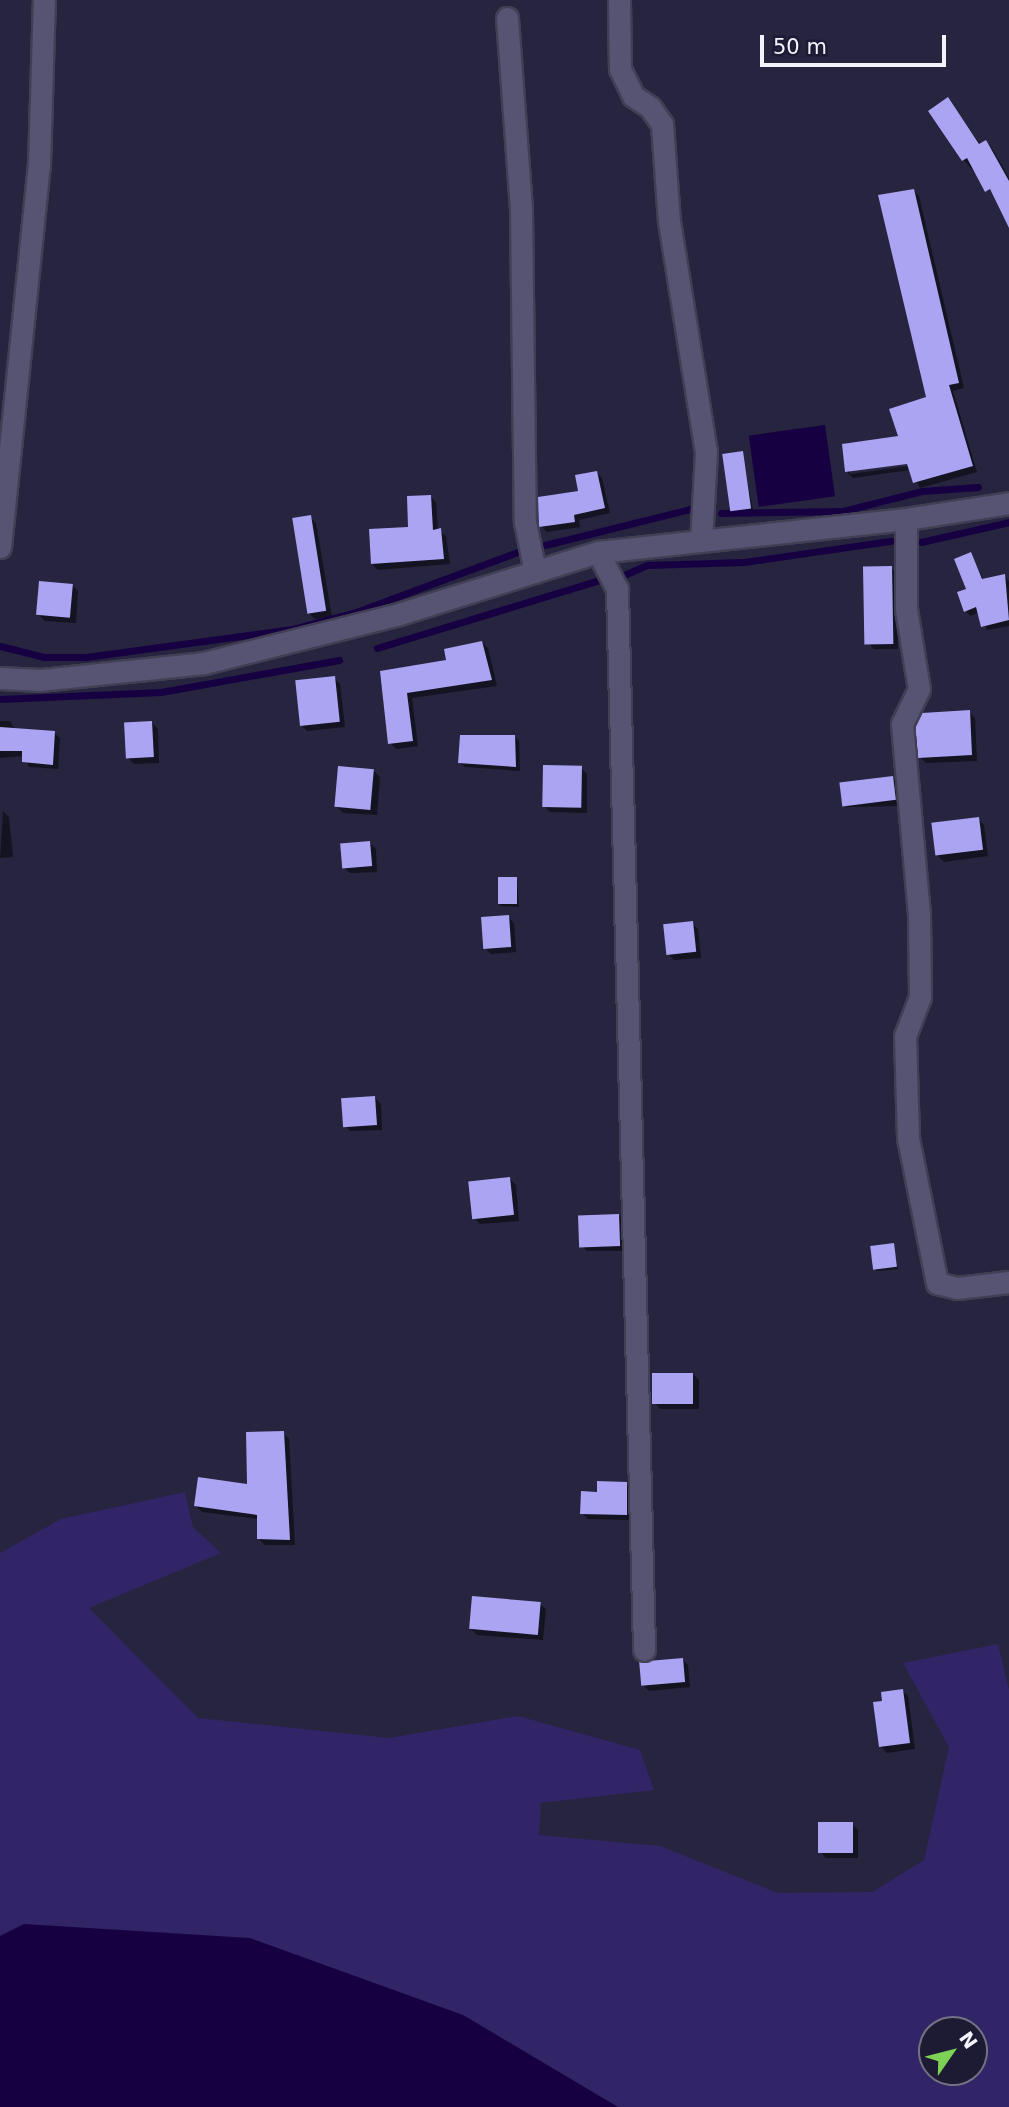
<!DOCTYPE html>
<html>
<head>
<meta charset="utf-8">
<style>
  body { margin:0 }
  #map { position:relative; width:1009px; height:2107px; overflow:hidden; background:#26243e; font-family:"DejaVu Sans",sans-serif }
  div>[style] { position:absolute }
  .green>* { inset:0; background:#312567 }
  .water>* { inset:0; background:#160042; transform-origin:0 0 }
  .shadow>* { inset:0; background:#0007 }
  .stream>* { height:7px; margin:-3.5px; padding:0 3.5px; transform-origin:3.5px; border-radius:3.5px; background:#160042 }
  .building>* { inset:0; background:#aaa4f2; transform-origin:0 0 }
  .roads { filter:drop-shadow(2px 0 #423f55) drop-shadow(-2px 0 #423f55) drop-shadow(0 2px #423f55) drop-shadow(0 -2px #423f55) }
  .minor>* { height:21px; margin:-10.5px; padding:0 10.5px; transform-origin:10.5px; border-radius:10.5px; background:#565472 }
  span { translate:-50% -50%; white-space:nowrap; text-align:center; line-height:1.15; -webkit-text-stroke:7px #1d1a34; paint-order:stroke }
  .north { position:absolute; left:918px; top:2016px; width:70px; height:70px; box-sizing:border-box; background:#1d1a34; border:2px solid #737184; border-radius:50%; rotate:55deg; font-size:19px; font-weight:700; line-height:28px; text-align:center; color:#f3f3fd }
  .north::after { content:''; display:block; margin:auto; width:24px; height:32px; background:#7dd154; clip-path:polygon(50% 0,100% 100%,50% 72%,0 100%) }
  .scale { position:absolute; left:760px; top:35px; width:186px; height:32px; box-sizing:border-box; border:4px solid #f3f3fd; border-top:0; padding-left:9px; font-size:21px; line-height:24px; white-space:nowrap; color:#f3f3fd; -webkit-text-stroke:5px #1d1a34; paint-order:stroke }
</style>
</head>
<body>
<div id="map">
  <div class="green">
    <i style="clip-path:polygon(evenodd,185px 1492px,193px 1527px,221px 1553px,89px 1608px,198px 1718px,389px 1738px,518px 1716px,640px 1750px,654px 1790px,541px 1803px,539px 1835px,660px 1846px,778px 1893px,872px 1892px,924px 1860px,949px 1747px,903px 1663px,998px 1644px,1009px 1690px,1009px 2107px,618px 2107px,463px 2015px,24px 1924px,0 1936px,0 1553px,61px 1519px,185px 1492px,932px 2030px,974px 2030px,974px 2072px,932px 2072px,932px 2030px)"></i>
  </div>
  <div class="water">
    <i style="left:825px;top:425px;width:72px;height:77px;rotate:82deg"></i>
    <i style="clip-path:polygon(24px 1924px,250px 1938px,463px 2015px,618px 2107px,0 2107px,0 1936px)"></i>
  </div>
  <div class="shadow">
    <i style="clip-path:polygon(948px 100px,981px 145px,986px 142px,993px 150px,1009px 178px,1009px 224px,996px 197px,963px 159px)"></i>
    <i style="clip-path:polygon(evenodd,913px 191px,919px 196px,964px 388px,953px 391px,977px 472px,920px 488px,910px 470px,853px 478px,847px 472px,900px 438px,928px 399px,913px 191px,915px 461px,916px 465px,850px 474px,850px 470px,915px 461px)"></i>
    <i style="clip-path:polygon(742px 452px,753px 510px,736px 512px,733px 510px)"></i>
    <i style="clip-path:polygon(596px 473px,602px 478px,610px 513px,579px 520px,580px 527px,547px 532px,541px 526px)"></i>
    <i style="clip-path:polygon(430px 496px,436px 502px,438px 531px,446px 536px,450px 564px,378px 570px,372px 564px,410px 529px)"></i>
    <i style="clip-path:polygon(310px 517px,316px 523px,332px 617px,315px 619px,309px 613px)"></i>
    <i style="clip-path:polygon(971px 554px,984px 581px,1004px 576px,1009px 581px,1009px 626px,987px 630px,979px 612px,970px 616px,966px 611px)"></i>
    <i style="clip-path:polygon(891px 568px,896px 573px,898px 649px,874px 649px,869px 644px)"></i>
    <i style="clip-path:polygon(72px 585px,78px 591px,76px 623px,45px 621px,39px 615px)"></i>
    <i style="clip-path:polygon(482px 642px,488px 648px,497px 686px,412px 698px,418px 746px,396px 749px,390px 743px,382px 672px,448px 662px)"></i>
    <i style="clip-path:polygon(334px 678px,340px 684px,345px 727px,307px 731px,301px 725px)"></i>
    <i style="clip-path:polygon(969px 712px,975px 718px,977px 761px,926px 763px,920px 757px)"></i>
    <i style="clip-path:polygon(0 721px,10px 721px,15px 730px,54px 733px,60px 738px,58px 769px,29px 767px,24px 756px,0 758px)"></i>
    <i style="clip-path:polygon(152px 723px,158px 729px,159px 763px,134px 764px,128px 758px)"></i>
    <i style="clip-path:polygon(515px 737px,519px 741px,520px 771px,465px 767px,460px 763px)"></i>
    <i style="clip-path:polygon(581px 768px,587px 774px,587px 813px,550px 812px,544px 806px)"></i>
    <i style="clip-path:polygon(374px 771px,380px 777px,377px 815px,343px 813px,337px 807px)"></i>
    <i style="clip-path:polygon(893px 778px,899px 784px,901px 806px,847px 807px,842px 802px)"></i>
    <i style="clip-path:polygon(3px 811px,9px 817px,13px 857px,0 858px)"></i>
    <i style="clip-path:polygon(978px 819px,984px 825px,988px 856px,944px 862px,938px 856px)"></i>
    <i style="clip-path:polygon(370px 843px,376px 849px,377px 872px,350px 873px,344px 868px)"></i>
    <i style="clip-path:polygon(517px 879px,519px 907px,501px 906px,499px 904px)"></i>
    <i style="clip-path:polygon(508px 917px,514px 923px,516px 952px,491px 954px,485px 948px)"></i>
    <i style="clip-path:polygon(692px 923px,698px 929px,701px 958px,674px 960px,668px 954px)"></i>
    <i style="clip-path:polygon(375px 1098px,381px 1104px,382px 1130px,350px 1131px,345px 1125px)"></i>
    <i style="clip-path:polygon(510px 1179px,516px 1185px,519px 1221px,480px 1224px,474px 1218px)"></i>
    <i style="clip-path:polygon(619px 1215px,624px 1221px,625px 1251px,587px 1251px,581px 1245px)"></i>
    <i style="clip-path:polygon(893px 1245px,898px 1269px,877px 1271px,874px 1268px)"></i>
    <i style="clip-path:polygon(693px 1374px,699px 1380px,699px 1409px,660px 1409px,655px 1403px)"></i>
    <i style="clip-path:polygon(283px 1433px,289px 1439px,295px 1545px,265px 1545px,259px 1539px,259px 1519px,202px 1512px,196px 1506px,249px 1486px)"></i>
    <i style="clip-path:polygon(626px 1484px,632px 1490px,632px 1520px,588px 1519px,582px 1513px,599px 1493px)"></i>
    <i style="clip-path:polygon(540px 1604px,546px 1609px,543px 1640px,477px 1635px,471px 1629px)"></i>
    <i style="clip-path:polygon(682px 1659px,688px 1665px,690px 1687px,649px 1691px,643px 1685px)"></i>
    <i style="clip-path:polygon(902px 1691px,908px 1696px,915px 1749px,887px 1753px,881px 1747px,884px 1702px)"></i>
    <i style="clip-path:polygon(852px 1824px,858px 1830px,858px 1858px,826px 1858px,820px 1852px)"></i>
  </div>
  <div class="stream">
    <i style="left:721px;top:513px;width:122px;rotate:-0.9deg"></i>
    <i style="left:843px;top:511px;width:81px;rotate:-14.2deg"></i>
    <i style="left:922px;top:491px;width:56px;rotate:-4.1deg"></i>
    <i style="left:921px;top:542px;width:90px;rotate:-12.8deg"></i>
    <i style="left:545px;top:545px;width:149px;rotate:-13.9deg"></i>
    <i style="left:622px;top:576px;width:27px;rotate:-24deg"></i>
    <i style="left:647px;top:565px;width:97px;rotate:-1.8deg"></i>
    <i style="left:744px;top:562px;width:148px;rotate:-8.2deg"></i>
    <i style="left:0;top:646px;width:45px;rotate:14deg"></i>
    <i style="left:44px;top:657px;width:42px"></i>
    <i style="left:86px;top:657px;width:209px;rotate:-7.7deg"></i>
    <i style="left:293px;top:629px;width:65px;rotate:-15.1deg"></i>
    <i style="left:356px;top:612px;width:175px;rotate:-20.4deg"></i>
    <i style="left:377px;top:648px;width:233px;rotate:-17deg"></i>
    <i style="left:0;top:699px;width:161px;rotate:-2.5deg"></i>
    <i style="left:161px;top:692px;width:181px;rotate:-10.2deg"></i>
  </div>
  <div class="building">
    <i style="clip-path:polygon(948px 97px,979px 144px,986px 140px,1009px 181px,1009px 228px,990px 189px,985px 192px,967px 158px,962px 161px,928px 111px)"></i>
    <i style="clip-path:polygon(914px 189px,959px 383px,949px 385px,973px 466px,913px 483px,907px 464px,845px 472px,842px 444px,898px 436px,889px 409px,926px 397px,878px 195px)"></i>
    <i style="left:743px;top:451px;width:58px;height:21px;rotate:82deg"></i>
    <i style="clip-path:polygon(597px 471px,605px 508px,574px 515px,575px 522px,539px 527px,538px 497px,578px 491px,575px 475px)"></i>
    <i style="clip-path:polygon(431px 495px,433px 530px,441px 528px,444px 559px,371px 564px,369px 529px,408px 527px,407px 496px)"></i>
    <i style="left:311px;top:515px;width:97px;height:19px;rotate:81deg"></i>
    <i style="clip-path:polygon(971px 552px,982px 579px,1005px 574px,1009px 620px,981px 627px,976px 607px,964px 612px,957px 592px,966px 589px,954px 559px)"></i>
    <i style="left:892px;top:566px;width:78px;height:29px;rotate:89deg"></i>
    <i style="left:39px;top:581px;width:34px;height:34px;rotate:5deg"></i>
    <i style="clip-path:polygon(482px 641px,492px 680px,407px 693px,413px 741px,388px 744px,380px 671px,446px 660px,444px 649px)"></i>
    <i style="left:335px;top:676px;width:46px;height:40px;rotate:84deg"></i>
    <i style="clip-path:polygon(970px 710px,972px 755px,918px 758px,915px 726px,922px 713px)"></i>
    <i style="left:152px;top:721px;width:36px;height:28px;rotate:87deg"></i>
    <i style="clip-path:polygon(0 727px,55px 731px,53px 765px,22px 762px,22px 751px,0 751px)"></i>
    <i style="clip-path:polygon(460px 735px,515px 735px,516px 767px,458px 763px)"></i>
    <i style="left:543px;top:765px;width:39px;height:42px;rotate:1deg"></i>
    <i style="left:338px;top:766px;width:36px;height:41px;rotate:5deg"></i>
    <i style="left:893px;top:776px;width:24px;height:54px;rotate:83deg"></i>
    <i style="left:979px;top:817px;width:33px;height:48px;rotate:83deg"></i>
    <i style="left:370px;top:841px;width:25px;height:30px;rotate:85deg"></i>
    <i style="left:498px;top:877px;width:19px;height:27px"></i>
    <i style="left:509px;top:915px;width:32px;height:28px;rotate:86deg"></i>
    <i style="left:693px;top:921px;width:31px;height:30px;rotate:84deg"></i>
    <i style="left:375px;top:1096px;width:29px;height:34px;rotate:86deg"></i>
    <i style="left:510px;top:1177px;width:38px;height:42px;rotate:84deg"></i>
    <i style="left:619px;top:1214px;width:32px;height:41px;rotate:88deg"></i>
    <i style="left:894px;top:1243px;width:24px;height:24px;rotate:83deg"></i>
    <i style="left:652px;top:1373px;width:41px;height:31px"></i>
    <i style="clip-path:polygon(284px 1431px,290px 1540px,257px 1539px,257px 1515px,194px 1506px,198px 1477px,247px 1484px,246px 1432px)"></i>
    <i style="clip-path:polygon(597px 1481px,627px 1482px,627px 1515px,580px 1514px,581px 1491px,597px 1492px)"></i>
    <i style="left:472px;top:1596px;width:69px;height:33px;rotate:5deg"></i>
    <i style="left:683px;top:1658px;width:24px;height:44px;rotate:85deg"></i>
    <i style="clip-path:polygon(903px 1689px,910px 1743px,879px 1747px,873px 1702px,882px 1701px,881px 1692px)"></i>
    <i style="left:853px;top:1822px;width:31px;height:35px;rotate:90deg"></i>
  </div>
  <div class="roads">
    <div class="minor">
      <i style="left:619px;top:0;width:69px;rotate:89.2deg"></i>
      <i style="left:620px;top:69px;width:30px;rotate:64deg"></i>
      <i style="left:633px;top:96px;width:20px;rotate:33deg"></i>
      <i style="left:650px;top:107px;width:21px;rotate:55deg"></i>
      <i style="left:662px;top:124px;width:97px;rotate:85.9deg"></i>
      <i style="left:669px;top:221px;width:234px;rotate:80.9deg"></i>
      <i style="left:706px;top:452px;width:89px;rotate:93.2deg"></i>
      <i style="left:507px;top:18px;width:193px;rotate:85.8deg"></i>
      <i style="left:521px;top:210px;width:312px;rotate:89.3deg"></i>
      <i style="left:525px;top:522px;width:51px;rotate:78.7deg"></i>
      <i style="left:906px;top:519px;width:90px;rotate:90deg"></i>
      <i style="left:906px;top:609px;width:81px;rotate:80.8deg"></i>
      <i style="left:919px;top:689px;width:39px;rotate:116deg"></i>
      <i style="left:902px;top:724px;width:191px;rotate:84.9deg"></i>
      <i style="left:919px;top:914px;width:83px;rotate:89.3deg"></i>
      <i style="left:920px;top:997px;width:42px;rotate:111deg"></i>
      <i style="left:905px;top:1036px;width:102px;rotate:88.3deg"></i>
      <i style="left:908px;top:1138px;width:148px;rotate:78.7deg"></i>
      <i style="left:937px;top:1283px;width:21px;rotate:14deg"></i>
      <i style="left:957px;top:1288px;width:52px;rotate:-6.6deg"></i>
      <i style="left:0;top:547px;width:384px;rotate:-84.2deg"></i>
      <i style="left:39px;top:165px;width:165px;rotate:-88.3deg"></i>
      <i style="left:598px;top:552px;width:42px;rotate:62.8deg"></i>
      <i style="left:617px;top:589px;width:1061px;rotate:88.54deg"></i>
      <i style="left:0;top:678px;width:40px;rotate:2.9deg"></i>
      <i style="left:40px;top:680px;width:165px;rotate:-5.9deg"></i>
      <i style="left:204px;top:663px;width:201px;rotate:-14.1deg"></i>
      <i style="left:399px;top:614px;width:208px;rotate:-17.3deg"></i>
      <i style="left:598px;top:552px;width:310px;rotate:-6.1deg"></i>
      <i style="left:906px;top:519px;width:104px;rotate:-8.8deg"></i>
    </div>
  </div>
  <div class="north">N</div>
  <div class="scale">50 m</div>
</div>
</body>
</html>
